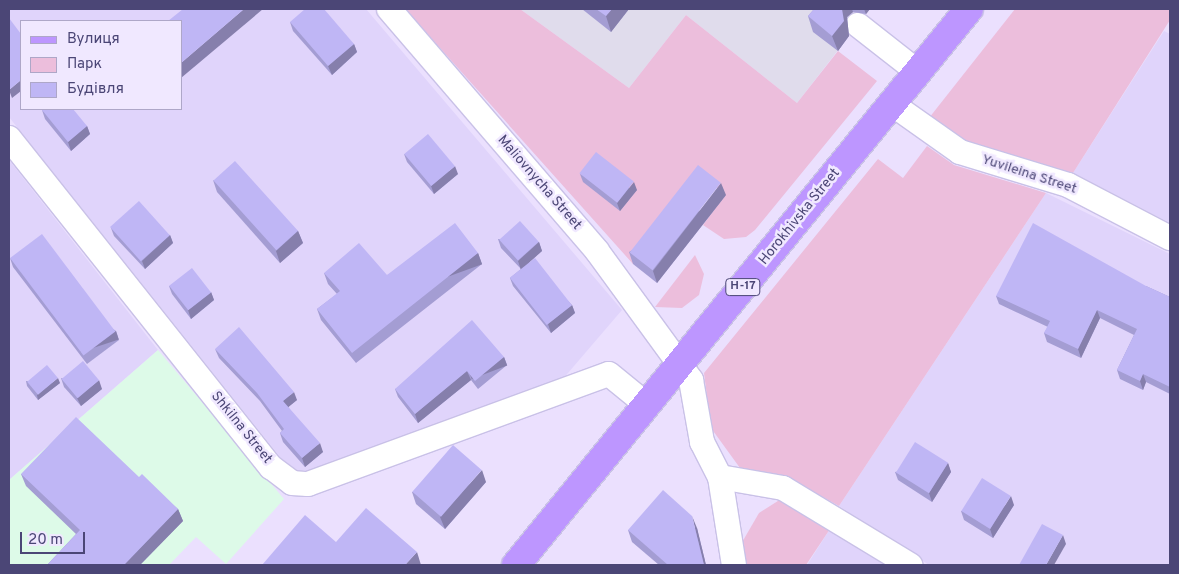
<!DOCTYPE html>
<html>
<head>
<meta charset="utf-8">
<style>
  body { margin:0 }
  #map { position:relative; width:1179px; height:574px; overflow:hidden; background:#ebe0fe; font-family:Overpass,sans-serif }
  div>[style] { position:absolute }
  .residential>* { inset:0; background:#e0d4fb }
  .industrial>* { inset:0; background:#e0dcec }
  .education>* { inset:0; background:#ddfae8 }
  .green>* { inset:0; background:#ecbedc }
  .roads { filter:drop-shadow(1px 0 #c9c1e7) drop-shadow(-1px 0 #c9c1e7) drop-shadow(0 1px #c9c1e7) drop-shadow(0 -1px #c9c1e7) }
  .minor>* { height:24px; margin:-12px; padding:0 12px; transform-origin:12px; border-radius:12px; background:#fff }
  .major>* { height:28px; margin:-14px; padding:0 14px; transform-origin:14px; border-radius:14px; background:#bd96ff }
  .wall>* { inset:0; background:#a49dd3 }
  .shaded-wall>* { inset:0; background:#867fac; transform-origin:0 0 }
  .building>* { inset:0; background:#bfb6f5; transform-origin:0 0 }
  span { translate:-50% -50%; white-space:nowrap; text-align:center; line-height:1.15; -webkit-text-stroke:5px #f0e8ff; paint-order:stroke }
  .shield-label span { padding:1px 4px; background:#f0e8ff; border:1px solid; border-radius:4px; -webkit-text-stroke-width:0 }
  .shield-label { font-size:12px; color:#4b4676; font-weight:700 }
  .street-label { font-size:14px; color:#4b4676 }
  .frame { position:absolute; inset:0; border:10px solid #4b4676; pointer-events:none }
  .legend { position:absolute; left:20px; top:20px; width:162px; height:90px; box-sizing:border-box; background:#f0e8ff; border:1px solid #aea7c8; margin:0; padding:6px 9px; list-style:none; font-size:15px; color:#4b4676 }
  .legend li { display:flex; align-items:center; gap:10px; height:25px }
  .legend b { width:25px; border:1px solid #aea7c8 }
  .scale { position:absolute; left:20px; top:532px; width:65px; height:22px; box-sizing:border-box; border:2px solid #4b4676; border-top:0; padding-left:6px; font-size:15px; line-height:18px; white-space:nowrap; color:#4b4676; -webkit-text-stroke:4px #f0e8ff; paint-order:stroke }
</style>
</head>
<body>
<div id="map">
  <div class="residential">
    <i style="clip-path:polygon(evenodd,9px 9px,366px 9px,622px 310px,562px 380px,306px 471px,297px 470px,281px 458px,9px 117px,9px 9px,21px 21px,181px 21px,181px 109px,21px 109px,21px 21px)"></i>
    <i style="clip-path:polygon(1164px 31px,1170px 34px,1170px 223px,1073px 173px)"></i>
    <i style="clip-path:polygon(9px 160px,158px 350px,9px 480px)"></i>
    <i style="clip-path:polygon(1046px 193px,1170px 254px,1170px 565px,929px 565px,839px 506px)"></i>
    <i style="clip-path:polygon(830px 529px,885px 565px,807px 565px)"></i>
  </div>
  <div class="industrial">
    <i style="clip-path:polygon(520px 9px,870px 9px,797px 103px,686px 15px,629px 88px)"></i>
  </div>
  <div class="education">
    <i style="clip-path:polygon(158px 350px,284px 499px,226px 564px,196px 537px,169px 565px,9px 565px,9px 480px)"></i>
  </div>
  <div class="green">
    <i style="clip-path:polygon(520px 9px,629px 88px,686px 15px,797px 103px,838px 51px,877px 81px,755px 230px,746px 237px,724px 239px,703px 225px,725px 195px,703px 177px,633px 264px,406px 10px)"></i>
    <i style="clip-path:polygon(1015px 9px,1170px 9px,1170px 20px,1073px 173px,965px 143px,929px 118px)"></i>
    <i style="clip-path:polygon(927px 146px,954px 165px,1046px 193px,839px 506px,787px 477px,740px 468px,711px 428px,704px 373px,878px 159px,903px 178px)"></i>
    <i style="clip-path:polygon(695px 255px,704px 274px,699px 295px,682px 308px,655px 307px)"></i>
    <i style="clip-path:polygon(781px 499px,830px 529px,806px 565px,745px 565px,741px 544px,759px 513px)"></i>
  </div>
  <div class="roads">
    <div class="minor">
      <i style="left:389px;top:9px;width:319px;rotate:49.3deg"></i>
      <i style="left:597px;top:251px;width:160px;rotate:53.9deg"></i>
      <i style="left:691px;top:380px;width:63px;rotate:79.9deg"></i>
      <i style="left:702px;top:442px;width:39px;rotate:63deg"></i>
      <i style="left:720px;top:477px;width:89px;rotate:81deg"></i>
      <i style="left:858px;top:25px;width:76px;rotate:38.1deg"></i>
      <i style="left:892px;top:104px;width:83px;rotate:35.2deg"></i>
      <i style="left:960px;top:152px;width:113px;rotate:17deg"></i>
      <i style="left:1068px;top:185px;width:115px;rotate:27.5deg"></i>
      <i style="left:9px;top:138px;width:421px;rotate:51.5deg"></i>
      <i style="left:271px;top:467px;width:26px;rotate:37deg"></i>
      <i style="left:292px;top:483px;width:16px;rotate:4deg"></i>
      <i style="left:308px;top:484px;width:320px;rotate:-20.1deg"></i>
      <i style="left:609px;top:374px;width:49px;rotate:39.2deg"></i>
      <i style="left:720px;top:477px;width:64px;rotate:9.9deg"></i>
      <i style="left:783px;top:488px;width:149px;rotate:31.2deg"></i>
    </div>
    <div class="major">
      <i style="left:516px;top:565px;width:717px;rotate:-50.83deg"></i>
    </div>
  </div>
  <div class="wall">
    <i style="clip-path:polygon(582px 9px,629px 9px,611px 32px)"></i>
    <i style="clip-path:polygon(814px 9px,870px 9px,866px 14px,853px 12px,847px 17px,849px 36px,838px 51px,813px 32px,808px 16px)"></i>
    <i style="clip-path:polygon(290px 22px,354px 44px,357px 52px,332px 75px,293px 31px)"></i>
    <i style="clip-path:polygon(42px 110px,87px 126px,90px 134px,71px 151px,45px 119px)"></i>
    <i style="clip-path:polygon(404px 154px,458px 174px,434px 194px,407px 162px)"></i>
    <i style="clip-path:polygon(580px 174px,637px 190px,620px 211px,583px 182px)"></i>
    <i style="clip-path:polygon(213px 180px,298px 231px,303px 243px,280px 263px,217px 192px)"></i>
    <i style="clip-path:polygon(726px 195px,657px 283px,633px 264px,629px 252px)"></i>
    <i style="clip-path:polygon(111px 228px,170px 235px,173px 243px,145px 269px,114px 236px)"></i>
    <i style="clip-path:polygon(498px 239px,539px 242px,542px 251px,529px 262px,572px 305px,575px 313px,551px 333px,513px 286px,510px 278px,521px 269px,501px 248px)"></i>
    <i style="clip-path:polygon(478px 253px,482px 264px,356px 363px,321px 320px,317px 309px,337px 294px,328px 284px,324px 273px,387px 275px)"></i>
    <i style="clip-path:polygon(10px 258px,116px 331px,119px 340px,87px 364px,13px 267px)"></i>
    <i style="clip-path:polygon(169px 286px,211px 292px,214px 300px,191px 319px,172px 294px)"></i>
    <i style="clip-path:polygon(1146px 286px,1170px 297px,1170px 394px,1146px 382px,1143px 390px,1120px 379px,1117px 370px,1134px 335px,1100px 318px,1081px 358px,1047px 342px,1044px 333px,1048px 327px,999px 304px,996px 296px)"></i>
    <i style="clip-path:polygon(215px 349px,297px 400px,288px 407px,323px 452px,305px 467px,283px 442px,280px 433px,282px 431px,260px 401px,219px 358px)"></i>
    <i style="clip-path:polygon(504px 357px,507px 365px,478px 389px,471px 380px,418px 423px,398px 397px,395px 389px)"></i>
    <i style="clip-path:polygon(61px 378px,102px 389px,81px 406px,64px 387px)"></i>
    <i style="clip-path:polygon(26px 381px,60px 383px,38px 400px,27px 386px)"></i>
    <i style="clip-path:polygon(948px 463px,951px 472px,932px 502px,898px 480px,895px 472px)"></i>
    <i style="clip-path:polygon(21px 474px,139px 477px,178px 509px,183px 521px,140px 565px,47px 565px,76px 534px,26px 486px)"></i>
    <i style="clip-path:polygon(486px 482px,445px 529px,416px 504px,412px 492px)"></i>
    <i style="clip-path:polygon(1014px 505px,993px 538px,964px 520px,961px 511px)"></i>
    <i style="clip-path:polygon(697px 528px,706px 565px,659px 565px,632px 542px,628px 530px)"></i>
  </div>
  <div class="shaded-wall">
    <i style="clip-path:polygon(244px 9px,263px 9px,181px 78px,181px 63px)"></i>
    <i style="clip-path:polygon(612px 9px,629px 9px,611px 32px,606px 16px)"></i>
    <i style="clip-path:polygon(842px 9px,852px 9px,853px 12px,847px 17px,849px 36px,838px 51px,832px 36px)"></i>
    <i style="clip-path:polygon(864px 9px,870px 9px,866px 14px)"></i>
    <i style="clip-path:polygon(354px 44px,357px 52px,332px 75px,328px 66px)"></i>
    <i style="clip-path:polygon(21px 80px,21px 91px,12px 98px,9px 90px)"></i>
    <i style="clip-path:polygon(87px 126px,90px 134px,71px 151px,68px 142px)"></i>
    <i style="clip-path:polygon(455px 166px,458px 174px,434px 194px,431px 186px)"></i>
    <i style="clip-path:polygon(634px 182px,637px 190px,620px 211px,617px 203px)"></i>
    <i style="clip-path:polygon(721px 183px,726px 195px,657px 283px,653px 271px)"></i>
    <i style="clip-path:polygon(298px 231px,303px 243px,280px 263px,276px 251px)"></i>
    <i style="clip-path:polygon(170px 235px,173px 243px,145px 269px,142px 261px)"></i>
    <i style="clip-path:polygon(539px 242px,542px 251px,521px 270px,518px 261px)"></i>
    <i style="left:478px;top:253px;width:12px;height:161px;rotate:70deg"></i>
    <i style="clip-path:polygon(211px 292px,214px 300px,191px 319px,188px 310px)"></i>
    <i style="clip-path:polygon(572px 305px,575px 313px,551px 333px,548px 324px)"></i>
    <i style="clip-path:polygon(1097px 310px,1100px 318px,1081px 358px,1078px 349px)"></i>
    <i style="left:116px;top:331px;width:9px;height:40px;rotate:72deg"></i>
    <i style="left:504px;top:357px;width:9px;height:38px;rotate:69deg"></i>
    <i style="clip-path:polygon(467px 371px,471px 380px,418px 423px,415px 414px)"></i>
    <i style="clip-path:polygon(1143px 374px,1146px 382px,1143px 390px,1140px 381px)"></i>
    <i style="clip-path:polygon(58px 378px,60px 383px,38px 400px,37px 395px)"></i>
    <i style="clip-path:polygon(99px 380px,102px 389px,81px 406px,77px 398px)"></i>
    <i style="clip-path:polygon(294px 392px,297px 400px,286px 409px,283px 401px)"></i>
    <i style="clip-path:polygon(320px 443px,323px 452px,305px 467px,302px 458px)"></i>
    <i style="clip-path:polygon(948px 463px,951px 472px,932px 502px,929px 493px)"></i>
    <i style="clip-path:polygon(482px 470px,486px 482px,445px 529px,440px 517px)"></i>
    <i style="clip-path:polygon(1011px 496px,1014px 505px,993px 538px,990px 529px)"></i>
    <i style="clip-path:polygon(178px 509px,183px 521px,140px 565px,124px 565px)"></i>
    <i style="clip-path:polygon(692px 516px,697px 528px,706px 565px,704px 565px)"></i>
    <i style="clip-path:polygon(1063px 535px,1066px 544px,1054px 565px,1046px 565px)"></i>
    <i style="clip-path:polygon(417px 552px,421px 565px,405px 565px)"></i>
  </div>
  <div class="building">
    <i style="clip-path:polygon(183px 9px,244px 9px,181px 63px,181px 21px,168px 21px)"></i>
    <i style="clip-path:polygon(305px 9px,324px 9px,354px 44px,328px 66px,290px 22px)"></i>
    <i style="clip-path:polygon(596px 9px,612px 9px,606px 16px)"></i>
    <i style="clip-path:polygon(814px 9px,842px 9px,844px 21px,832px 36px,808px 16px)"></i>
    <i style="clip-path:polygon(9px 18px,21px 34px,21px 80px,9px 90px)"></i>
    <i style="clip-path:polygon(44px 109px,73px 109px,87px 126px,68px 142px,42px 110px)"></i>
    <i style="left:428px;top:134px;width:42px;height:31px;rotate:50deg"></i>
    <i style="left:596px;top:152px;width:48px;height:27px;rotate:38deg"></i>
    <i style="left:235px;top:161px;width:94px;height:29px;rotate:48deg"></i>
    <i style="left:698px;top:165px;width:29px;height:111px;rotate:38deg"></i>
    <i style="left:139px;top:201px;width:46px;height:39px;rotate:48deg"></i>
    <i style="left:520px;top:221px;width:28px;height:28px;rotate:48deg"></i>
    <i style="clip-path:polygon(455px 223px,478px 253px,352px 353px,317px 309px,340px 291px,324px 273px,359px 243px,387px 275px)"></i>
    <i style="clip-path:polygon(1033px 223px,1146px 286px,1170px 297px,1170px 387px,1143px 374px,1140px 381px,1117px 370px,1137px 329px,1097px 310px,1078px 349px,1044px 333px,1050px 321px,996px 296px)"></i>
    <i style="left:42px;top:234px;width:122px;height:40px;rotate:53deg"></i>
    <i style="left:535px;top:258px;width:60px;height:32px;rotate:52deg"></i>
    <i style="left:192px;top:268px;width:31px;height:29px;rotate:52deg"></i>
    <i style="clip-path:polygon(472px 320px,504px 357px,475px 381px,467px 371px,415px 414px,395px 389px)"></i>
    <i style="clip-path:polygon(239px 327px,294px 392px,283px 401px,320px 443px,302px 458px,280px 433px,284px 429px,257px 393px,215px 349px)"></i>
    <i style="left:83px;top:361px;width:25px;height:28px;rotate:50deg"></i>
    <i style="left:47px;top:365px;width:17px;height:26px;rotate:50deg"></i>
    <i style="clip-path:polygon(76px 417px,139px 477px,142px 474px,178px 509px,124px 565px,47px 565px,80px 530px,21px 474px)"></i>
    <i style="left:915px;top:442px;width:39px;height:36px;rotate:32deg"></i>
    <i style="left:453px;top:445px;width:38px;height:62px;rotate:41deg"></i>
    <i style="left:982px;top:478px;width:34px;height:39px;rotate:32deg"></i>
    <i style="clip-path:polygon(663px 490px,692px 516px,704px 565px,668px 565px,628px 530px)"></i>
    <i style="clip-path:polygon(366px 508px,417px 552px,405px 565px,262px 565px,305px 515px,336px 542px)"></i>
    <i style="clip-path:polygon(1042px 524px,1063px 535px,1046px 565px,1019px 565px)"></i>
  </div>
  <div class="shield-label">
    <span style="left:743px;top:287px">Н-17</span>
  </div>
  <div class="street-label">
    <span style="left:1029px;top:175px;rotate:18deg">Yuvileina Street</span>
    <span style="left:539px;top:183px;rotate:49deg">Maliovnycha Street</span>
    <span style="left:800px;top:217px;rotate:-51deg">Horokhivska Street</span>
    <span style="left:241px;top:428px;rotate:51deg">Shkilna Street</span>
  </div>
  <div class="frame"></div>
  <ul class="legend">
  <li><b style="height:6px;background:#bd96ff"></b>Вулиця</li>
  <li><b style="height:14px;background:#ecbedc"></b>Парк</li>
  <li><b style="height:14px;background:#bfb6f5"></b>Будівля</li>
  </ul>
  <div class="scale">20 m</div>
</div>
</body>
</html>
